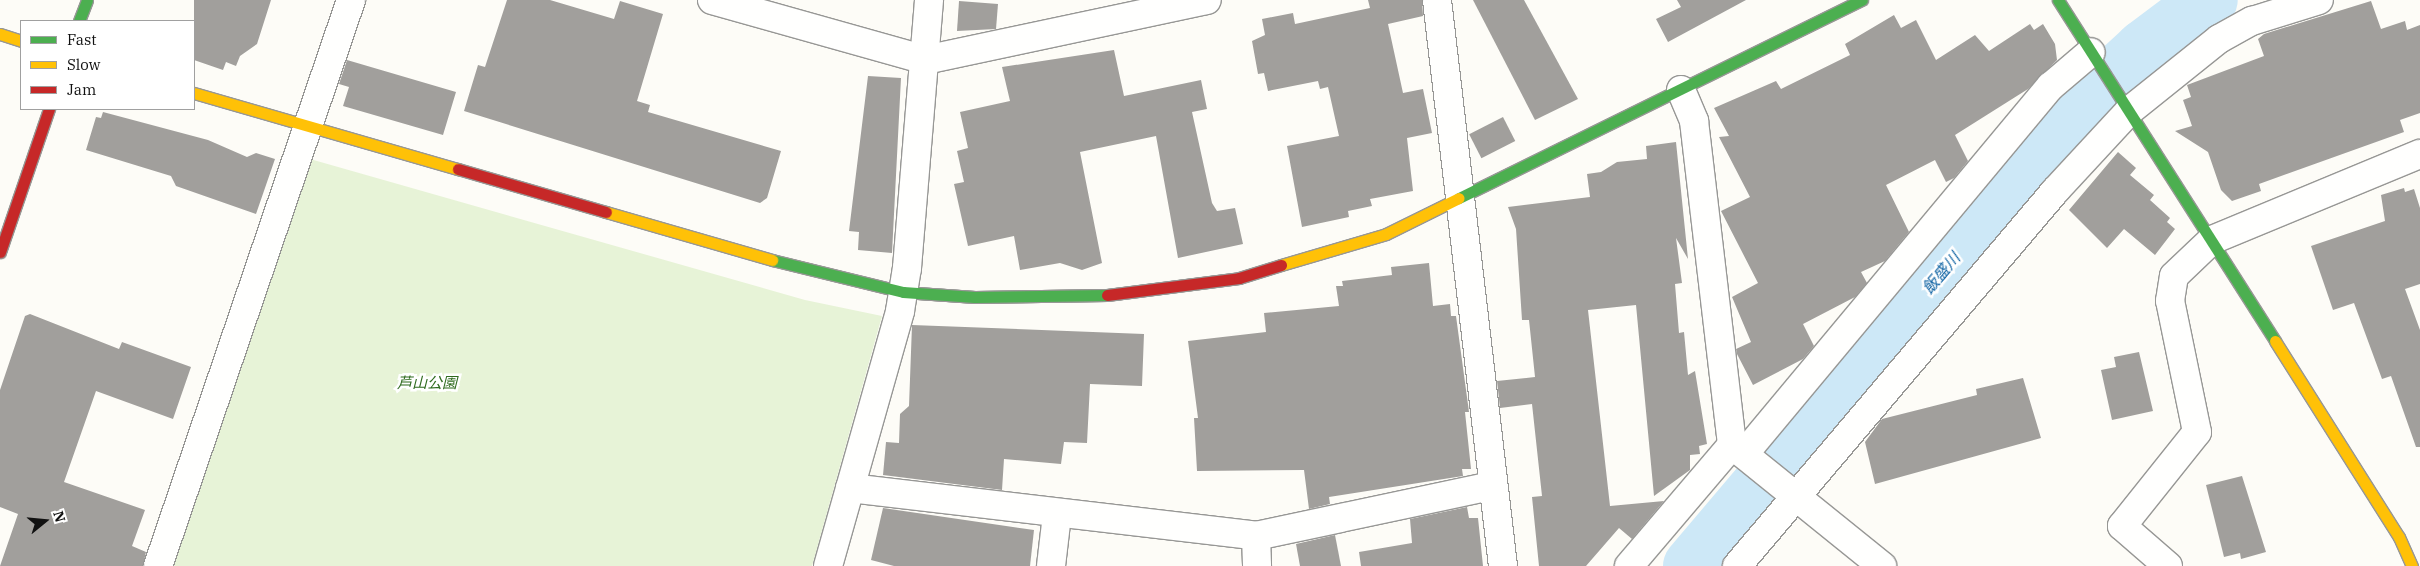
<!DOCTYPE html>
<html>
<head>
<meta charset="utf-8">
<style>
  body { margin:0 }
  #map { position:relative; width:2420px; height:566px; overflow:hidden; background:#fdfcf7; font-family:"IBM Plex Serif","Noto Sans JP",serif }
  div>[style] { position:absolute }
  .green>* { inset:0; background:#e7f3d7 }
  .river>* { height:58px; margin:-29px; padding:0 29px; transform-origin:29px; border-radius:29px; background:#cde8f7 }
  .building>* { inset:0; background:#a19f9c; transform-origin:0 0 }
  .roads { filter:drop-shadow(1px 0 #979795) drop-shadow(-1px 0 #979795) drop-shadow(0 1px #979795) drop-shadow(0 -1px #979795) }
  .street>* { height:28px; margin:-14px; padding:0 14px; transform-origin:14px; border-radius:14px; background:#fffffe }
  .fast>* { height:11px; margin:-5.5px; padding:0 5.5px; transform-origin:5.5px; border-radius:5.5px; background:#4caf50 }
  .slow>* { height:11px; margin:-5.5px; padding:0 5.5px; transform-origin:5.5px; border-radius:5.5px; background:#ffc107 }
  .jam>* { height:11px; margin:-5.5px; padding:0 5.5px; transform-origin:5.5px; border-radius:5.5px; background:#c62828 }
  span { translate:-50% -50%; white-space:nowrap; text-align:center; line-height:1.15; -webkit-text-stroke:5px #fff; paint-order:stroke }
  .park-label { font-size:15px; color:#2f6b1f; font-style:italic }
  .water-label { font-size:16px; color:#1768a6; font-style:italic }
  .legend { position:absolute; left:20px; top:20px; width:175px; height:90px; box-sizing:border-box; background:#fff; border:1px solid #a0a0a0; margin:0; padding:6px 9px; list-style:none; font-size:15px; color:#111 }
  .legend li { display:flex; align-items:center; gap:10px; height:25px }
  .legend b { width:25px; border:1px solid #a0a0a0 }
  .north { position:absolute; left:20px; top:496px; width:50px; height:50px; -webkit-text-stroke:4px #fff; paint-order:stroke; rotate:73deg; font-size:14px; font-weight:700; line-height:20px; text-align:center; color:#111 }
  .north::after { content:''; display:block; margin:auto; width:18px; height:22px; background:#111; clip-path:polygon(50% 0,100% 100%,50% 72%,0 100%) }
</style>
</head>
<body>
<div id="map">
  <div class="green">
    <i style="clip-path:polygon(310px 159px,805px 300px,882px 316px,812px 566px,170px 566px)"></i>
  </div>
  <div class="river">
    <i style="left:1692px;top:566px;width:602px;rotate:-49.72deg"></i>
    <i style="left:2081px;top:107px;width:86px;rotate:-42.6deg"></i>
    <i style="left:2144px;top:49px;width:81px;rotate:-37deg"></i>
  </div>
  <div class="building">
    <i style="clip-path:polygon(194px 0,271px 0,257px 44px,240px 56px,236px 66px,226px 62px,223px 70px,194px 60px)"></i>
    <i style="clip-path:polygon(507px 0,550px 0,614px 19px,620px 1px,663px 14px,637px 101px,650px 105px,648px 112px,781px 151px,767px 198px,760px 203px,464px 111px,478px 65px,485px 67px)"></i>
    <i style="clip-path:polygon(1368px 0,1422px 0,1423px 16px,1388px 24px,1403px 93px,1423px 89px,1432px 133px,1407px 138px,1413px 191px,1370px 199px,1372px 206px,1348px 211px,1349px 217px,1302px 227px,1287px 146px,1339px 136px,1328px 87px,1320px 89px,1318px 81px,1268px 91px,1264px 73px,1258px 74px,1252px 41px,1265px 35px,1262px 19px,1293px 13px,1295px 24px,1370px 8px)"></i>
    <i style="clip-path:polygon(1473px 0,1524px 0,1578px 99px,1535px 120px)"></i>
    <i style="clip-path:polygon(1677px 0,1746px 0,1668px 42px,1656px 19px,1681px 7px)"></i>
    <i style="clip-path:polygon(959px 1px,998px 4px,996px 29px,957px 31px)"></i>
    <i style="clip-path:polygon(2371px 1px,2381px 29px,2405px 21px,2407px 30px,2420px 25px,2420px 113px,2400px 120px,2404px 132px,2259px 184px,2261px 191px,2232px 201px,2221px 190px,2208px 152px,2175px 131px,2192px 126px,2183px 100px,2191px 97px,2187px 85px,2264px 56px,2258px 39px,2264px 34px)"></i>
    <i style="clip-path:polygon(1894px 15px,1901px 28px,1916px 20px,1936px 60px,1975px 35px,1989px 51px,2030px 24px,2034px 30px,2043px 24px,2055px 44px,2057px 60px,2028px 89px,1955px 135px,1968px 161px,1954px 178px,1946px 182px,1935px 160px,1886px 185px,1909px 232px,1885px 261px,1861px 272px,1867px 283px,1855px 297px,1803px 324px,1814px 346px,1803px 359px,1753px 385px,1737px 354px,1736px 349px,1751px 342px,1732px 297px,1758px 283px,1721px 211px,1750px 197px,1719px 137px,1729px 136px,1714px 108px,1776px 81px,1781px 89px,1850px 55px,1845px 44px)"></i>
    <i style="clip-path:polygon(1114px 50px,1124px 96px,1201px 80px,1207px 109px,1192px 112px,1212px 203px,1217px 211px,1235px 208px,1243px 244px,1178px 258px,1156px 136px,1080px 152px,1102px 263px,1082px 270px,1060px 263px,1020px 270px,1014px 236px,968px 246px,954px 184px,964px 182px,957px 151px,968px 148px,960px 112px,1010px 101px,1002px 67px)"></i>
    <i style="clip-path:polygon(347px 60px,456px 92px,443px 135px,343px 106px,349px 87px,339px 84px)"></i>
    <i style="clip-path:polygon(868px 76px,901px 78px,892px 253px,858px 250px,859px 232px,849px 231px)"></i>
    <i style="clip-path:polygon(103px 112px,208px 140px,247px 157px,256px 153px,275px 159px,256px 214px,176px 186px,171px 176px,86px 150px,96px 117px,101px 118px)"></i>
    <i style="left:1503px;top:117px;width:27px;height:38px;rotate:63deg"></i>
    <i style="clip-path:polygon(1676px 142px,1688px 259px,1676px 238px,1682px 283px,1675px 284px,1679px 333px,1684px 332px,1688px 375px,1695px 371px,1707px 444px,1699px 446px,1700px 454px,1690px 455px,1690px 470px,1654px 496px,1636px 305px,1588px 310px,1610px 506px,1664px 501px,1632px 539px,1619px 528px,1586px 566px,1539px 566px,1532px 497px,1542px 496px,1532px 404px,1500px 408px,1497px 381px,1535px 377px,1529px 320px,1522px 320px,1516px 229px,1508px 207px,1590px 197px,1587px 174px,1601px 172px,1617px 162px,1647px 159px,1646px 146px)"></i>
    <i style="clip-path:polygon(2118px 152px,2136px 168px,2130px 175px,2154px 195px,2150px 200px,2170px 218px,2167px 222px,2175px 229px,2155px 255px,2124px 229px,2107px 248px,2069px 210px)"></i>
    <i style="clip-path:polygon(2404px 188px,2405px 192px,2414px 189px,2420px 208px,2420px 284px,2405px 289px,2420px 330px,2420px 447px,2416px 447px,2391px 376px,2382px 379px,2354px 303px,2333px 310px,2311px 246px,2385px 221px,2381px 195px)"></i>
    <i style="clip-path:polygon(1429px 263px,1433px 306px,1450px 304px,1451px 316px,1456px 316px,1469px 412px,1465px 412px,1471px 469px,1462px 469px,1463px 476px,1329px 497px,1330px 504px,1309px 509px,1304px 470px,1197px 471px,1194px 418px,1198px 418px,1188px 341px,1266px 332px,1264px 313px,1339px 306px,1336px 286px,1343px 286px,1342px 281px,1392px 275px,1391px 267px)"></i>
    <i style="clip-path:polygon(30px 314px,119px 349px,122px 342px,191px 367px,173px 419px,96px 391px,64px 482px,145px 510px,132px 546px,146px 552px,143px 566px,0 566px,18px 514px,0 507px,0 390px,25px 316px)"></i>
    <i style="clip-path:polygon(912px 325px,1144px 334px,1142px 386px,1090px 384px,1087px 443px,1064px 442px,1061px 464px,1004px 459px,1002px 490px,883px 475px,886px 442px,899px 443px,900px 414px,909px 406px)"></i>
    <i style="clip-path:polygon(2139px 352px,2153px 411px,2112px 420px,2101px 370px,2116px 367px,2114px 357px)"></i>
    <i style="clip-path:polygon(2023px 378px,2041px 438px,1875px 484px,1865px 442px,1882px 419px,1977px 395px,1976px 389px)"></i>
    <i style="clip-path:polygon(2242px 476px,2266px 552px,2241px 559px,2240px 553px,2224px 557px,2206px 485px)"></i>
    <i style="clip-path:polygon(1467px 507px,1469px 518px,1478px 518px,1483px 566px,1361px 566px,1359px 552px,1412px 543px,1410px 519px)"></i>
    <i style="clip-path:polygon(883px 508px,1034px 530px,1030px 566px,894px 566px,871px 560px)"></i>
    <i style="clip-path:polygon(1335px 535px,1341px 566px,1300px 566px,1296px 544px)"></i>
  </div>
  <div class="roads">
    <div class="street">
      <i style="left:712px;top:0;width:221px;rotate:15.7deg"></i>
      <i style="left:925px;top:60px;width:288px;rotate:-12deg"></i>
      <i style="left:1437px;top:0;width:570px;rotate:83.35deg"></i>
      <i style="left:1681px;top:90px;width:34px;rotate:67deg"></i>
      <i style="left:1694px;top:121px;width:326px;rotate:83.3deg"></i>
      <i style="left:1732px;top:445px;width:193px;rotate:38.9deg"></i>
      <i style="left:1744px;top:454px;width:479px;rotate:-50.2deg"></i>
      <i style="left:2051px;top:86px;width:52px;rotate:-40.4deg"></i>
      <i style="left:850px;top:488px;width:409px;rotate:6.7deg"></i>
      <i style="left:1256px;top:536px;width:241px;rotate:-12deg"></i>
      <i style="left:1256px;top:536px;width:30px;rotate:88deg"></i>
      <i style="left:158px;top:566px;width:598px;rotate:-71.17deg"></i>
      <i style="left:828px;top:566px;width:265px;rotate:-74.2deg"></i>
      <i style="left:900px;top:311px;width:44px;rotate:-80.8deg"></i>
      <i style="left:907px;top:268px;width:269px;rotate:-85.3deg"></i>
      <i style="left:1051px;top:566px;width:51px;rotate:-83.3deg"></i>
      <i style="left:1629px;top:566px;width:159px;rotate:-49.6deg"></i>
      <i style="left:1737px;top:566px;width:492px;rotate:-49.7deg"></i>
      <i style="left:2055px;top:191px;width:109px;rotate:-47.2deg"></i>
      <i style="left:2129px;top:111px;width:115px;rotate:-38.7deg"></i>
      <i style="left:2219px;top:39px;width:38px;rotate:-29deg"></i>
      <i style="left:2252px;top:21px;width:70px;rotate:-17.4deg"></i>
      <i style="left:2168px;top:566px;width:61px;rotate:-139deg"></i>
      <i style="left:2122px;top:526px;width:120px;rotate:-51.4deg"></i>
      <i style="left:2197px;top:432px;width:134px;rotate:-101.6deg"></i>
      <i style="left:2170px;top:301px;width:25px;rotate:-81deg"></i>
      <i style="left:2174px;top:276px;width:52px;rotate:-43.5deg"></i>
      <i style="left:2212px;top:240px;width:225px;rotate:-22.5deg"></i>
    </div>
    <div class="fast">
      <i style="left:2058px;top:0;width:404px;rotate:57.5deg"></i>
      <i style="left:79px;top:21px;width:22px;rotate:-69deg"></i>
      <i style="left:1459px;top:198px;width:449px;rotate:-26.2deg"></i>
      <i style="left:772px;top:260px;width:135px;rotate:13.7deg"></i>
      <i style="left:903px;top:292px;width:72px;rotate:4deg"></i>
      <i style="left:975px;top:297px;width:132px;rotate:-0.9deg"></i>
    </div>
    <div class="slow">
      <i style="left:0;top:34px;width:22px;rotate:18deg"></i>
      <i style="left:194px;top:93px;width:275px;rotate:16.1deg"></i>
      <i style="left:606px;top:212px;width:173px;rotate:16.1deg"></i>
      <i style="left:1281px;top:265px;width:109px;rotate:-16.4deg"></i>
      <i style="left:1386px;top:234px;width:81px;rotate:-26.3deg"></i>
      <i style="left:2275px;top:341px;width:232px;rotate:57.7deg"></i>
      <i style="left:2399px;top:537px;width:32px;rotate:66deg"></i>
    </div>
    <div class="jam">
      <i style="left:458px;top:169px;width:154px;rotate:16.2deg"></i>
      <i style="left:0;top:252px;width:151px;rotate:-71.1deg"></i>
      <i style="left:1107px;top:295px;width:133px;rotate:-7.3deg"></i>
      <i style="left:1239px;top:278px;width:44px;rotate:-17.2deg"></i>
    </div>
  </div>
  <div class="park-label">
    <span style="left:427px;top:383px">芦山公園</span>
  </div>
  <div class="water-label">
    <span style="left:1941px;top:273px;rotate:-50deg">飯盛川</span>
  </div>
  <ul class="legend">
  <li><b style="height:6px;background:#4caf50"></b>Fast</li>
  <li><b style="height:6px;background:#ffc107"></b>Slow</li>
  <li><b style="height:6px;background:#c62828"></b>Jam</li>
  </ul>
  <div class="north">N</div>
</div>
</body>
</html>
